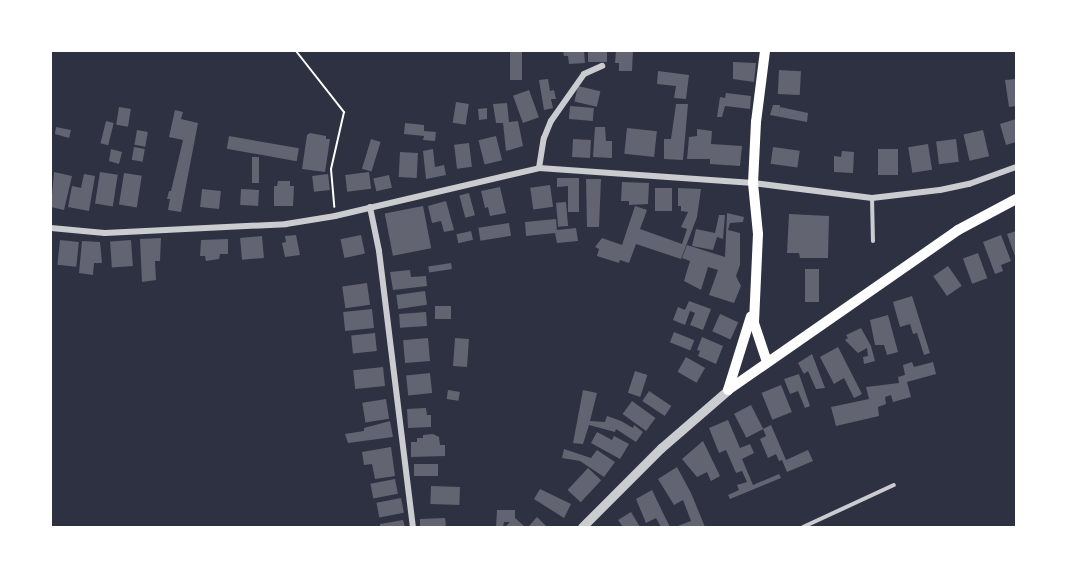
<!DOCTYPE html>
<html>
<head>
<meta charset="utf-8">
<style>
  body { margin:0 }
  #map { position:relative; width:1067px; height:578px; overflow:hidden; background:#2d3142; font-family:Quicksand,sans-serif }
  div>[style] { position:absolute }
  .building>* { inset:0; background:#626471; transform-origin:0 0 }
  .path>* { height:2px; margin:-1px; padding:0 1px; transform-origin:1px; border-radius:1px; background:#fff }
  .service>* { height:4px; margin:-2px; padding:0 2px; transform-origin:2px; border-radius:2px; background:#caccd0 }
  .minor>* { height:6px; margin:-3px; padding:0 3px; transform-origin:3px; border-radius:3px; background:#caccd0 }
  .tertiary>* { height:9px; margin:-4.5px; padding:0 4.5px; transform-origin:4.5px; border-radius:4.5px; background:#caccd0 }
  .secondary>* { height:10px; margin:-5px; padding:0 5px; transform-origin:5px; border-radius:5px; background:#fff }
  span { translate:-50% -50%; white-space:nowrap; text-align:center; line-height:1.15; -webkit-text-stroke:4.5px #fff; paint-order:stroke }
  .frame { position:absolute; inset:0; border:52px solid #fff; pointer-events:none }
</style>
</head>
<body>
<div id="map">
  <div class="building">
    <i style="left:510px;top:51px;width:12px;height:29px"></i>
    <i style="clip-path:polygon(563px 51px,584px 51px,585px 63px,569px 64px,568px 56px,564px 56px)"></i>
    <i style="left:588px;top:51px;width:19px;height:11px"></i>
    <i style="clip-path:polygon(616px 51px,633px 51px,632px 71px,619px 71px,619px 63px,615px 63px)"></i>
    <i style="clip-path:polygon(733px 62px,756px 63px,754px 82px,733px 79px)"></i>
    <i style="left:779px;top:70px;width:22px;height:24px;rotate:3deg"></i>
    <i style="clip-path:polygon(658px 71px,689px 75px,686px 99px,674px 98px,676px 86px,657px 84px)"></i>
    <i style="clip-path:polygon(548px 79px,550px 91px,554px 90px,556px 99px,551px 99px,553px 108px,544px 110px,539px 80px)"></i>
    <i style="clip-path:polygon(1016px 79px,1016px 106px,1009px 107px,1005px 80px)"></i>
    <i style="left:578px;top:86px;width:23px;height:16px;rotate:13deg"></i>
    <i style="left:529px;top:90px;width:29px;height:17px;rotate:70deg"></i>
    <i style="clip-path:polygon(726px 93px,751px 96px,750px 109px,725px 106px,722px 117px,717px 117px,720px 97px,725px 98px)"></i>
    <i style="left:456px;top:102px;width:13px;height:21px;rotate:9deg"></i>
    <i style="clip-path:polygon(507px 103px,509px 122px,518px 121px,523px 146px,506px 151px,503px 123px,496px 123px,493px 104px)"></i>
    <i style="clip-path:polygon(676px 104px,688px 104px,683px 160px,664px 159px,664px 139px,671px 139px)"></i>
    <i style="clip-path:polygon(773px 105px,780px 105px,779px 114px,780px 107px,808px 113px,807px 122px,770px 115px)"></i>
    <i style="left:570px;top:106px;width:24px;height:13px;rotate:5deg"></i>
    <i style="left:119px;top:107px;width:12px;height:18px;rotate:9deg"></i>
    <i style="clip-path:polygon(487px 108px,487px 119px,479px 120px,478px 109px)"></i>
    <i style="clip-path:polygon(175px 110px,183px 112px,181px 119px,198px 123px,181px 212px,168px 210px,170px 199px,167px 199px,169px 191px,171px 191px,183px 140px,169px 137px)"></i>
    <i style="clip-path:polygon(1016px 119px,1016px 142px,1006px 145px,1000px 124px)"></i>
    <i style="left:106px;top:121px;width:8px;height:23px;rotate:14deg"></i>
    <i style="clip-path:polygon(405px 123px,424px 125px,424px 131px,436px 132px,435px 141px,423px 140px,424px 136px,404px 134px)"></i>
    <i style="clip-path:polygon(56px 127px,71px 130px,69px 138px,55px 134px)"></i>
    <i style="clip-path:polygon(595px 127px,605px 127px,606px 141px,612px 141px,612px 158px,593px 157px)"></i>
    <i style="left:627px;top:128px;width:30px;height:26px;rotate:6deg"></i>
    <i style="clip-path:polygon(697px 129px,712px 131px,711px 144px,742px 146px,740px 166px,710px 164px,710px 159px,687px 159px,689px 137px,697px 136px)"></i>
    <i style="left:137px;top:130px;width:11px;height:15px;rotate:10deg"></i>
    <i style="left:983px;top:130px;width:27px;height:20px;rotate:77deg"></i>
    <i style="clip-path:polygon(310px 133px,326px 136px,326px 139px,330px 139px,325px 172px,302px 169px,307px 135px)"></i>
    <i style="left:229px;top:136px;width:71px;height:13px;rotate:10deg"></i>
    <i style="left:496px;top:136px;width:25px;height:18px;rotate:76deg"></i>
    <i style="left:371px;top:139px;width:10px;height:31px;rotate:17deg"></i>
    <i style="left:573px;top:139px;width:18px;height:18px;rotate:3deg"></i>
    <i style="left:956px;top:139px;width:23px;height:20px;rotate:83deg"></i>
    <i style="left:469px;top:143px;width:24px;height:15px;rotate:83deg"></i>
    <i style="left:928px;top:144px;width:26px;height:20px;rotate:81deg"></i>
    <i style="left:134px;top:147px;width:11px;height:13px;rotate:10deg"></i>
    <i style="left:773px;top:147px;width:27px;height:17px;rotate:8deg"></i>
    <i style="clip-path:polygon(111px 149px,122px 152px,119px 164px,109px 161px)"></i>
    <i style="clip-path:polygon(433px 149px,435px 167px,444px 165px,446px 175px,426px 179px,423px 151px)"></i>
    <i style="left:878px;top:149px;width:20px;height:26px"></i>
    <i style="clip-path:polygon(842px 151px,854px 152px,853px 173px,834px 172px,834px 156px,841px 157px)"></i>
    <i style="left:400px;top:152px;width:18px;height:25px;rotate:3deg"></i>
    <i style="left:252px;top:157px;width:7px;height:26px"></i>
    <i style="clip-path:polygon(54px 172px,72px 176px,64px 210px,51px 207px)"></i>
    <i style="left:100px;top:172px;width:18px;height:32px;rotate:9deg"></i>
    <i style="left:369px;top:172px;width:17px;height:24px;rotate:83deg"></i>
    <i style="left:124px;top:173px;width:18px;height:32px;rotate:9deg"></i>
    <i style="clip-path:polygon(84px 174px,95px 176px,89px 211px,68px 207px,72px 186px,81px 188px)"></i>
    <i style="left:328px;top:174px;width:16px;height:16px;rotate:83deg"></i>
    <i style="left:389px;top:175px;width:13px;height:16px;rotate:77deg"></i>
    <i style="clip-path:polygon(557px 178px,579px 178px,579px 212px,568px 212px,568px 186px,557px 187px)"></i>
    <i style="clip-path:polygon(586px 179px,601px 179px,599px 227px,587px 227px)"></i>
    <i style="clip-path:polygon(278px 181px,290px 181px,290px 186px,294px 186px,293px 206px,274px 206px,274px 186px,277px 186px)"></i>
    <i style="clip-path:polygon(622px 182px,649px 183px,648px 204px,629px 205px,629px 201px,621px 201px)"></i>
    <i style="left:550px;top:185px;width:22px;height:20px;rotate:82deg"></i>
    <i style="clip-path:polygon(500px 187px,506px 213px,490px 216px,488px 207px,485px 208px,481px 191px)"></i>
    <i style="left:655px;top:188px;width:17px;height:23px"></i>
    <i style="clip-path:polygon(678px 188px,701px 189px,697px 217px,681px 259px,636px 244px,629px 263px,620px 260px,619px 263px,597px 256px,599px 249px,595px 247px,602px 238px,622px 245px,635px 206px,647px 210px,640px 229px,682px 244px,687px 229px,681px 227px,688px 212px,681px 211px,681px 206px,678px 206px)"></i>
    <i style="left:202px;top:189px;width:19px;height:18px;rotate:6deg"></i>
    <i style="left:241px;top:189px;width:18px;height:16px;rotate:3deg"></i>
    <i style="left:469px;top:193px;width:23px;height:10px;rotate:75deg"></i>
    <i style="clip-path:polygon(446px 201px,454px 230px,444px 232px,441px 221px,432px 223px,428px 206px)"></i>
    <i style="left:566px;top:202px;width:24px;height:10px;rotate:85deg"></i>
    <i style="left:423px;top:206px;width:43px;height:39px;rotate:79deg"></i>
    <i style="clip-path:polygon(727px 213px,744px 217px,743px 222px,730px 223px,728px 230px,740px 233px,740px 265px,736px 276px,741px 286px,734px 303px,709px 295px,718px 270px,708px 267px,701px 290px,684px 281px,690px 261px,682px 258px,687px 245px,725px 257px)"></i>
    <i style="clip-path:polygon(789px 214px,829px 216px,828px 258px,800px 258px,799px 253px,787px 253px)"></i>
    <i style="clip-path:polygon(719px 215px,725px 215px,723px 239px,717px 237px,713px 250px,692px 246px,696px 229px,715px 233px)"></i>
    <i style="clip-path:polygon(556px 219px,557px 230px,576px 228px,578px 241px,557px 243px,555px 233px,526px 236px,525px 222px)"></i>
    <i style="left:509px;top:223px;width:13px;height:31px;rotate:81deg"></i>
    <i style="left:471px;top:231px;width:9px;height:15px;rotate:77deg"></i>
    <i style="clip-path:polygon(1016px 231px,1016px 259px,1007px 234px)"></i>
    <i style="clip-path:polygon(296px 235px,300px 255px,285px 257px,282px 243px,286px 242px,285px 236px)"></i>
    <i style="left:361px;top:235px;width:19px;height:21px;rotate:78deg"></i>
    <i style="clip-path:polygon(1001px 235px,1011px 261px,1001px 265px,1003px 271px,995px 274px,983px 242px)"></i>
    <i style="left:262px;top:236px;width:22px;height:22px;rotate:85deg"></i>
    <i style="clip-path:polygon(161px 238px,160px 261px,155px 261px,156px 280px,142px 282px,140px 239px)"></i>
    <i style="clip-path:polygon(228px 239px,228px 254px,220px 254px,219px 259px,206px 261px,205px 256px,200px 256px,201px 240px)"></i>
    <i style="left:60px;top:240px;width:19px;height:25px;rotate:6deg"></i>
    <i style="left:131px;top:240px;width:26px;height:21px;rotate:86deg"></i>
    <i style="clip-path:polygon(82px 241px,100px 242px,102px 263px,94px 263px,93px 275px,79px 273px)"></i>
    <i style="left:978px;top:253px;width:27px;height:16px;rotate:70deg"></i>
    <i style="left:451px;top:263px;width:6px;height:23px;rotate:81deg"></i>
    <i style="left:948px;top:266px;width:24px;height:18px;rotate:55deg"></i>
    <i style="left:805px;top:269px;width:14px;height:33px"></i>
    <i style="clip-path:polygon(410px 270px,411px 277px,426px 276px,427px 286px,393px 290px,390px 272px)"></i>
    <i style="left:367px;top:283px;width:22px;height:25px;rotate:82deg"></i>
    <i style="left:425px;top:291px;width:14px;height:29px;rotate:82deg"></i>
    <i style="clip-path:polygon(912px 296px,930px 353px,924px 355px,917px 333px,913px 334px,910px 324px,900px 327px,893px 302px)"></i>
    <i style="clip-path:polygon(689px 301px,711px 309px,703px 330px,690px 325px,695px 313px,690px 311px,685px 325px,673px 320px,678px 307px,685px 310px)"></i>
    <i style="left:451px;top:306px;width:13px;height:16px;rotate:90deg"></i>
    <i style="left:372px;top:309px;width:19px;height:29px;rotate:84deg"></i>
    <i style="left:426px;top:312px;width:14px;height:27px;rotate:86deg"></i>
    <i style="left:720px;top:314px;width:20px;height:19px;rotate:24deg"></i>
    <i style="clip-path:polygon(888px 315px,898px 352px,887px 355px,884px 345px,875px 345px,870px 320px)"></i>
    <i style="clip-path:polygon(861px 328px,871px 346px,875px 361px,864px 364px,863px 357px,868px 356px,867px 348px,858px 353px,845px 340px,848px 338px,846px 335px)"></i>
    <i style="left:674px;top:332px;width:22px;height:11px;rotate:22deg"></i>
    <i style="left:375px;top:333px;width:18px;height:24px;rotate:84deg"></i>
    <i style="clip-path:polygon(702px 337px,723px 346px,716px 364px,698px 356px,700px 351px,697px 350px)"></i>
    <i style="left:428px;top:338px;width:23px;height:25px;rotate:85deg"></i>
    <i style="left:455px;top:338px;width:14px;height:28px;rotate:4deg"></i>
    <i style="clip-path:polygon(838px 347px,862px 394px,854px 398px,844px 378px,834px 384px,820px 357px)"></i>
    <i style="clip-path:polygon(812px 354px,825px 388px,816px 389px,808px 371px,804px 374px,798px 363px)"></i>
    <i style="left:686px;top:357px;width:22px;height:17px;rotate:30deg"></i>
    <i style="clip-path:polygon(912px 362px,914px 367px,933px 362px,936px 374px,907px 382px,911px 397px,893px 402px,891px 395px,885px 397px,886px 404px,878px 407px,879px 416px,836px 426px,831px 407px,869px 399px,866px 387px,899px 383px,898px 377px,905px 375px,903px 365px)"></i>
    <i style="left:383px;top:367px;width:19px;height:30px;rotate:84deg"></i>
    <i style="left:635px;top:371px;width:13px;height:23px;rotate:18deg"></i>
    <i style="left:430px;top:373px;width:20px;height:24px;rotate:84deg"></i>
    <i style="clip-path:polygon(799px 374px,810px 406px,805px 408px,798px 391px,790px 394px,784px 379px)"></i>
    <i style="left:781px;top:385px;width:29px;height:21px;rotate:68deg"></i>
    <i style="left:448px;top:390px;width:12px;height:9px;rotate:9deg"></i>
    <i style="clip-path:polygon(583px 390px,597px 393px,590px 421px,605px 422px,607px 416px,621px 421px,633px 428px,634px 425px,643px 432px,636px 442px,616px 429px,615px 432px,589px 425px,583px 444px,573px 443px)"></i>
    <i style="left:649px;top:391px;width:27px;height:12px;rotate:34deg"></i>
    <i style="left:386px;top:399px;width:20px;height:24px;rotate:81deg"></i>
    <i style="left:632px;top:401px;width:29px;height:16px;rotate:36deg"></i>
    <i style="left:751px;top:405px;width:27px;height:19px;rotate:63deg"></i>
    <i style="clip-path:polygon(426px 408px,427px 415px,431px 415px,431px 427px,408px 428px,407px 409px)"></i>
    <i style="clip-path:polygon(728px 420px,740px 448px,750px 444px,754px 453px,742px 459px,753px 485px,779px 474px,781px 478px,730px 499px,728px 495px,739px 490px,737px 485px,747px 482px,742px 471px,736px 473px,726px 450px,719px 453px,709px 428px)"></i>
    <i style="clip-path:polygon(390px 421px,393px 437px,348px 443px,345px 434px,364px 431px,364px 428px)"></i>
    <i style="clip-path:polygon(771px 425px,786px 460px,808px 450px,813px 461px,787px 472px,782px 460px,779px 461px,776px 454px,768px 458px,760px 439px,766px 436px,763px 429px)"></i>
    <i style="clip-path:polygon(597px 432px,612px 440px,614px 436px,629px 444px,620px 459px,591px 443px)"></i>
    <i style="clip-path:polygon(433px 434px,439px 437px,440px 445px,445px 445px,445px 456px,411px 457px,411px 442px,417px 442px,417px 438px,423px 438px,423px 435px)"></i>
    <i style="clip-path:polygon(703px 441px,720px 476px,711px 481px,707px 472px,697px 477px,682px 459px)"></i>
    <i style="clip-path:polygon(391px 447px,395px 476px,375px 479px,372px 464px,364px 465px,362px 452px)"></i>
    <i style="clip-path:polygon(564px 449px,591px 458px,597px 450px,615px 462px,604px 477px,580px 461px,562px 458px)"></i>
    <i style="left:414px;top:464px;width:24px;height:12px"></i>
    <i style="clip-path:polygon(677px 467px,691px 493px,705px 527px,675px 527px,691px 521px,683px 500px,674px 505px,658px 479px)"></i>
    <i style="left:588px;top:468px;width:18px;height:30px;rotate:43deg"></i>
    <i style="left:395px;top:479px;width:15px;height:25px;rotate:79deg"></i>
    <i style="left:431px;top:486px;width:29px;height:18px;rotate:2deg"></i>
    <i style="clip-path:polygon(540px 489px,571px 504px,564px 518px,534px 499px)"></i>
    <i style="clip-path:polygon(652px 490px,664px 515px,670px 527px,661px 527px,656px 518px,646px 523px,636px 499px)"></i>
    <i style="left:401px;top:498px;width:15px;height:25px;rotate:79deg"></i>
    <i style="clip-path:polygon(497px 510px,515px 510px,515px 518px,524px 526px,505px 527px,510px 522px,504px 522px,503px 527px,496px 527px)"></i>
    <i style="clip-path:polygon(631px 512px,640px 527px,623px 527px,618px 520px)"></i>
    <i style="clip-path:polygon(537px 517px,547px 527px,528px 527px)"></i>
    <i style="clip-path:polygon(445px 518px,446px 527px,420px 527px,420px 519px)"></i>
    <i style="clip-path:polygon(403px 520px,405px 527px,380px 527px,380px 524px)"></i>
  </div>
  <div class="path">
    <i style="left:296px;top:51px;width:78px;rotate:51.8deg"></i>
    <i style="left:344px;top:112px;width:58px;rotate:102.8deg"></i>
    <i style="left:331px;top:169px;width:38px;rotate:85deg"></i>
  </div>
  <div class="service">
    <i style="left:872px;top:198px;width:43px;rotate:88.7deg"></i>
    <i style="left:803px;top:527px;width:100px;rotate:-24.8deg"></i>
  </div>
  <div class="minor">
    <i style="left:539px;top:168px;width:30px;rotate:-81deg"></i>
    <i style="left:544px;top:138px;width:18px;rotate:-68deg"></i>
    <i style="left:551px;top:121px;width:57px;rotate:-54.9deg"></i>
    <i style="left:584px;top:74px;width:20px;rotate:-24deg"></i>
    <i style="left:370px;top:207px;width:45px;rotate:78.4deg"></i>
    <i style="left:379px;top:251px;width:278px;rotate:83deg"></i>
    <i style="left:51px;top:228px;width:54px;rotate:5.3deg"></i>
    <i style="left:105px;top:233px;width:181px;rotate:-2.8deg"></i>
    <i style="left:286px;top:224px;width:50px;rotate:-9.3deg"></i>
    <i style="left:335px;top:216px;width:210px;rotate:-13.2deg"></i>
    <i style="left:539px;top:168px;width:215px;rotate:4deg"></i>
    <i style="left:753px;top:183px;width:120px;rotate:7.2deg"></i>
    <i style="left:872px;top:198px;width:68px;rotate:-6.7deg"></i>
    <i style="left:940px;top:190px;width:30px;rotate:-12deg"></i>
    <i style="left:969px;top:184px;width:50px;rotate:-19.9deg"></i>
  </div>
  <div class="tertiary">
    <i style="left:582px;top:527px;width:112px;rotate:-45deg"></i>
    <i style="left:661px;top:448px;width:89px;rotate:-40.9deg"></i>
  </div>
  <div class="secondary">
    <i style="left:765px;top:51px;width:72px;rotate:97.2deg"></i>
    <i style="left:756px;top:122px;width:61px;rotate:92.8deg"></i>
    <i style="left:753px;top:183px;width:51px;rotate:84.4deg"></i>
    <i style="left:758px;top:234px;width:89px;rotate:92.6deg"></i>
    <i style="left:754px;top:323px;width:41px;rotate:71.6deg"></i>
    <i style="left:728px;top:390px;width:280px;rotate:-34.8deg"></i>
    <i style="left:958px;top:230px;width:66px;rotate:-28.1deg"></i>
    <i style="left:728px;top:390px;width:77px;rotate:-72.7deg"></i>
  </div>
  <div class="frame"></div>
</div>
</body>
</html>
